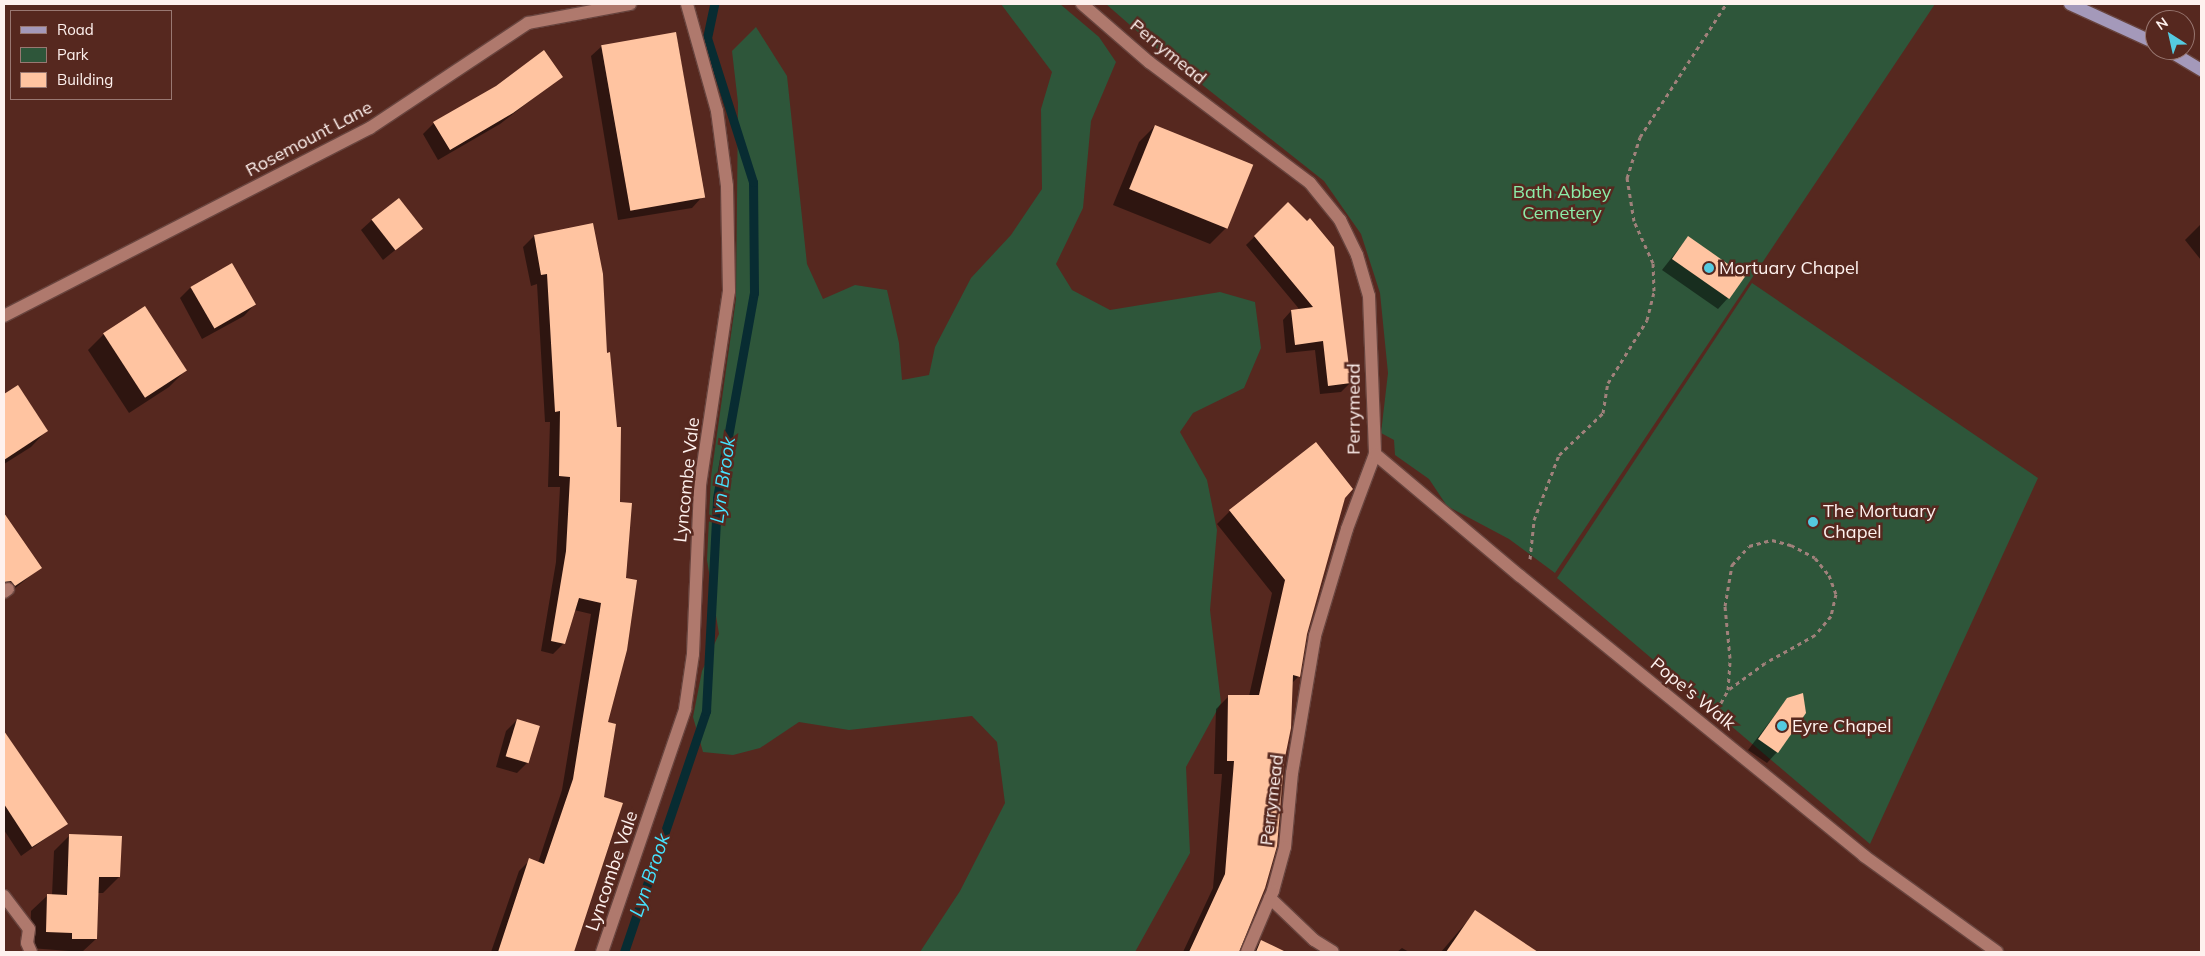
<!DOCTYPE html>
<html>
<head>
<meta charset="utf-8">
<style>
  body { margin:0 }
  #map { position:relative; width:2205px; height:956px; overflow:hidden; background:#56281f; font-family:Mulish,sans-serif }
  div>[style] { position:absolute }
  .green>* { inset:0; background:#2e563a }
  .shadow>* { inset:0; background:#0007 }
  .stream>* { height:9px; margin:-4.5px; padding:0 4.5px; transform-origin:4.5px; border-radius:4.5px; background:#082c32 }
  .building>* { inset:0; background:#ffc4a1; transform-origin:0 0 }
  .path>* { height:3px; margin-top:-1.5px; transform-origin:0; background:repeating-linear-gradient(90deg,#a0817b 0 4px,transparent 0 8px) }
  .roads { filter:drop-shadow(1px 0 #68443e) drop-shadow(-1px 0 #68443e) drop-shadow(0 1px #68443e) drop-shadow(0 -1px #68443e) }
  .service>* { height:12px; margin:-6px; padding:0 6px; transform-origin:6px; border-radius:6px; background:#af796d }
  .minor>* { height:12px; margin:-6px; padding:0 6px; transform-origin:6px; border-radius:6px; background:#af796d }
  .primary>* { height:12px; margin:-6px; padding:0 6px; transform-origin:6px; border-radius:6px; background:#a499ba }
  .dots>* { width:14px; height:14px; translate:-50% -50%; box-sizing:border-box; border:2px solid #56281f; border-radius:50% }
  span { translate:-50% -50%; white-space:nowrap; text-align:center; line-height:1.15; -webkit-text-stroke:5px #56281f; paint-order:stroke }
  .street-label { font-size:18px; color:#fef1ee }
  .park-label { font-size:18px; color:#8ceca8 }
  .poi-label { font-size:18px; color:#fef1ee }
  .left { translate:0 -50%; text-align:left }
  .water-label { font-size:19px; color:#45e3ff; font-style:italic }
  .frame { position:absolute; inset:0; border:5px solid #fef1ee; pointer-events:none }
  .legend { position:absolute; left:10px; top:10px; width:162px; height:90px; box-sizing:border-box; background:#56281f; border:1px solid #997872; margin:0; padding:6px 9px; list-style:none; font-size:15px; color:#fef1ee }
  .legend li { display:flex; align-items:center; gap:10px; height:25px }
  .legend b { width:25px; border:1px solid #997872 }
  .north { position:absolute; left:2145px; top:10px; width:50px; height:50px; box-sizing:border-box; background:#56281f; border:1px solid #997872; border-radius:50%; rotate:325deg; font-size:14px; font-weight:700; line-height:20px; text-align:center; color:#fef1ee }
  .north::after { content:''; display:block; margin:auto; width:18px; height:22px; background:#55cae0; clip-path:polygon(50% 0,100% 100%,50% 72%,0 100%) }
</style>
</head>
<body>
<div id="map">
  <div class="green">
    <i style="clip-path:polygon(1001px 4px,1060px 4px,1099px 37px,1116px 62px,1091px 121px,1083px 208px,1056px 264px,1072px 290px,1110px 310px,1220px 292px,1255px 302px,1261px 348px,1244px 388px,1193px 413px,1180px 432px,1207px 480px,1217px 530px,1210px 610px,1221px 703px,1186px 767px,1190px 853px,1135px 952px,920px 952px,960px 891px,1005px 803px,997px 742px,972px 716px,849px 730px,799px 722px,760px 748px,733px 755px,703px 752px,693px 717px,702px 671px,719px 634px,707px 560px,711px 477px,736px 299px,738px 103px,732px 51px,756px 27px,787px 76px,807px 264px,823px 299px,855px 285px,887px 290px,899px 343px,902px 380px,929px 375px,935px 347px,971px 278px,1011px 235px,1042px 189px,1041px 109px,1052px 72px)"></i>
    <i style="clip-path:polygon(1106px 4px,1935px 4px,1555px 573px,1509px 539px,1447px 506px,1429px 479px,1395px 455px,1394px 440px,1381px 433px,1388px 373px,1380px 293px,1361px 234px,1324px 181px,1162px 53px)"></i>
    <i style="clip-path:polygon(1752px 283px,2038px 478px,1870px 844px,1557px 578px)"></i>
  </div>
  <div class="shadow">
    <i style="clip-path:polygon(602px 46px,702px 197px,692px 208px,618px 220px,591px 56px)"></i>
    <i style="clip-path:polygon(561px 77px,500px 124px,438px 160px,423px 134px,434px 123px,497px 87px)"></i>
    <i style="clip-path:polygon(1155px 126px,1226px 228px,1210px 244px,1113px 205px,1139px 142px)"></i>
    <i style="clip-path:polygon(1288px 204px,1307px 223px,1350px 383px,1341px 392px,1320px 394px,1315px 350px,1286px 353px,1283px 320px,1291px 311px,1300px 310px,1246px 245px)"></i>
    <i style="clip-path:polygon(372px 220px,421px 229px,383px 260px,361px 230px)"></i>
    <i style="clip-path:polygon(2201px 224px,2201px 260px,2185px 240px)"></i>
    <i style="clip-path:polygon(592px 225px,625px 579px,606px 723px,603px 798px,621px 804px,573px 952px,491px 952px,519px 871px,530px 860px,538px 863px,562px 790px,591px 614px,574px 610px,564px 643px,553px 654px,541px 651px,556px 562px,560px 487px,548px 487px,550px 422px,545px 422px,537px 284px,531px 286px,523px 247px,534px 236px)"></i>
    <i style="clip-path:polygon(1688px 237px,1728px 298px,1718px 309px,1662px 270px)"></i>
    <i style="clip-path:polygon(190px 288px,254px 305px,244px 316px,202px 339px,180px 298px)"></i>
    <i style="clip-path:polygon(104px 334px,185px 371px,169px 387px,129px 413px,88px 350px)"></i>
    <i style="clip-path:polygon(18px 386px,47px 430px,31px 447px,4px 464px,4px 396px)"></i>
    <i style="clip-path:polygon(1344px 497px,1306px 633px,1299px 676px,1291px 684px,1264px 888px,1238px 952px,1183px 952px,1213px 888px,1222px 774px,1214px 774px,1216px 709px,1229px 696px,1249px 696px,1272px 593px,1217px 524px,1230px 511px)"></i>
    <i style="clip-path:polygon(4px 516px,40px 568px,4px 597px)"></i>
    <i style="clip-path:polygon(1787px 699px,1777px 752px,1767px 763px,1748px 750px)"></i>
    <i style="clip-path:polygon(517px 720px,528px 762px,517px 773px,496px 767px,506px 731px)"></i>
    <i style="clip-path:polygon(4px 733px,66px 824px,21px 856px,4px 830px)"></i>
    <i style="clip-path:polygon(70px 835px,119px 877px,103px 893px,98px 893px,96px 939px,82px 952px,30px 948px,31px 911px,48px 895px,52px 895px,54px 851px)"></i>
    <i style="clip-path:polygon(1476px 911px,1534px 951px,1534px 952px,1441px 952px)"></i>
    <i style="clip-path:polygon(1261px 942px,1283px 952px,1250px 952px)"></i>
    <i style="clip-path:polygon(1402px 948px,1409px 952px,1397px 952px)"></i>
  </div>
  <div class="stream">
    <i style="left:624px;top:952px;width:255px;rotate:-71.2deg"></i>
    <i style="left:706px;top:711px;width:213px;rotate:-87deg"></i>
    <i style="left:717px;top:498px;width:208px;rotate:-79.8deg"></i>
    <i style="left:754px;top:293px;width:111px;rotate:-90.5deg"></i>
    <i style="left:753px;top:182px;width:151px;rotate:-107.7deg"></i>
    <i style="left:707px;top:38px;width:35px;rotate:-78deg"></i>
  </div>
  <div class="building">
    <i style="left:676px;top:32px;width:168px;height:76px;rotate:80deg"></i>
    <i style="clip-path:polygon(544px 50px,563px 77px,513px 113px,450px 150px,433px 122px,496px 86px)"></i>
    <i style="left:1155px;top:125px;width:106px;height:69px;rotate:22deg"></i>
    <i style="left:399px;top:198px;width:39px;height:35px;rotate:52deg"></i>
    <i style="clip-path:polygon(1288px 202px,1307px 221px,1310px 218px,1334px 247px,1351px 383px,1328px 386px,1323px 341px,1295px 345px,1291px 310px,1313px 307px,1254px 236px)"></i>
    <i style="clip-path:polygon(593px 223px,603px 274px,607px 353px,610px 352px,617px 427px,621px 427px,620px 502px,632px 503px,626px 578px,637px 580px,627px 650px,608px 722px,616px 724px,604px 797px,623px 803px,574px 952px,498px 952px,529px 858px,544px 864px,573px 779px,601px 603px,579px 598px,565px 644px,551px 641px,566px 551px,570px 477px,559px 476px,560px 411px,555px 412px,547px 274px,541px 275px,534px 235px)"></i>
    <i style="left:1688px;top:236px;width:70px;height:28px;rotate:35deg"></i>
    <i style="left:232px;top:263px;width:48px;height:48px;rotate:60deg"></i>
    <i style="left:145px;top:306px;width:77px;height:50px;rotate:57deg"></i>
    <i style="clip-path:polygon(18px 385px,48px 431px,4px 460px,4px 394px)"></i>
    <i style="clip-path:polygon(1316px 442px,1353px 489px,1345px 498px,1307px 634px,1300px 677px,1293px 675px,1291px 728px,1284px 762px,1277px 846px,1265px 888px,1239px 952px,1189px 952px,1225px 874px,1234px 761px,1227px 761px,1228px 695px,1259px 695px,1285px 580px,1229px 510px)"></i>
    <i style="clip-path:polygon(4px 513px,42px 568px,15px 586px,11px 581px,4px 582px)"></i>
    <i style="clip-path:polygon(1803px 693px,1806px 713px,1778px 753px,1758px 739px,1787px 698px)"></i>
    <i style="left:517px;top:719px;width:24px;height:39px;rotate:17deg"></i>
    <i style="clip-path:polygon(4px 731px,68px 824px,32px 847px,4px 804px)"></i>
    <i style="clip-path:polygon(69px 834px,122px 836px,120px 877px,99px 877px,97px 939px,72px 939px,72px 933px,46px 932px,47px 894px,67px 895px)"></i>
    <i style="clip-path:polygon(1475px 910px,1538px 952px,1446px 952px)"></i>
    <i style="clip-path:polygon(1261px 940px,1286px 952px,1256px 952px)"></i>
  </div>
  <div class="path">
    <i style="left:1530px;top:559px;width:39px;rotate:-84deg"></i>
    <i style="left:1534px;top:520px;width:70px;rotate:-69deg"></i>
    <i style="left:1559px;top:455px;width:61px;rotate:-43.7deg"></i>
    <i style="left:1603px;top:413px;width:30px;rotate:-81deg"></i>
    <i style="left:1608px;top:383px;width:74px;rotate:-58.2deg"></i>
    <i style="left:1647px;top:320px;width:30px;rotate:-76deg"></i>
    <i style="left:1654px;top:291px;width:28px;rotate:-92deg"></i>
    <i style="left:1653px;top:263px;width:46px;rotate:-114.3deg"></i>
    <i style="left:1634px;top:221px;width:44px;rotate:-99.2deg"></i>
    <i style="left:1627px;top:178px;width:43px;rotate:-72.4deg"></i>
    <i style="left:1640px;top:137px;width:158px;rotate:-57.1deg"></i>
    <i style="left:1717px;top:710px;width:23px;rotate:-61deg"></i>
    <i style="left:1728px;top:690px;width:32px;rotate:-86deg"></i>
    <i style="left:1730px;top:658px;width:52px;rotate:-95.5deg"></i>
    <i style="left:1725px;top:606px;width:42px;rotate:-80.3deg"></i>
    <i style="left:1732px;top:565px;width:25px;rotate:-48deg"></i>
    <i style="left:1749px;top:546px;width:24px;rotate:-15deg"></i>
    <i style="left:1772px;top:540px;width:20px;rotate:15deg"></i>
    <i style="left:1791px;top:545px;width:27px;rotate:28deg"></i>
    <i style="left:1815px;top:558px;width:22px;rotate:51deg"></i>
    <i style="left:1829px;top:575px;width:20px;rotate:70deg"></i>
    <i style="left:1836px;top:594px;width:23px;rotate:103deg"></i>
    <i style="left:1831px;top:616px;width:25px;rotate:130deg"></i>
    <i style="left:1815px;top:635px;width:57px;rotate:150.8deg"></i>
    <i style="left:1765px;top:663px;width:46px;rotate:143.9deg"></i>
  </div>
  <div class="roads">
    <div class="service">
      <i style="left:1270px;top:898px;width:61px;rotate:43.7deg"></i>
      <i style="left:1314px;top:940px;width:22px;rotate:32deg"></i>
    </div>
    <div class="minor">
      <i style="left:1082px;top:4px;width:89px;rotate:40.9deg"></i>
      <i style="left:1149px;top:62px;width:201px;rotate:36.9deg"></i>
      <i style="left:1310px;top:183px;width:48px;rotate:51deg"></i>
      <i style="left:1340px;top:220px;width:39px;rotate:64deg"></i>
      <i style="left:1357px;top:255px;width:43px;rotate:73.7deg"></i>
      <i style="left:1369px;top:296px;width:158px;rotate:87.8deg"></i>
      <i style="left:1375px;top:454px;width:80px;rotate:110.5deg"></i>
      <i style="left:1347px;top:529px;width:112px;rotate:106.7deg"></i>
      <i style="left:1315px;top:636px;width:139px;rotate:99.5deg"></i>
      <i style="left:1292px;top:773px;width:74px;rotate:95.4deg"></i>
      <i style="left:1285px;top:847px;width:46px;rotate:105.3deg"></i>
      <i style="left:1273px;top:891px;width:66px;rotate:113.1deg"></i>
      <i style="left:4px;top:316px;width:411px;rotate:-27.2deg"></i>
      <i style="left:370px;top:128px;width:190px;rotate:-33.6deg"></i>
      <i style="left:528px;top:23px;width:104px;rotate:-10.6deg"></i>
      <i style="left:1375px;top:454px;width:189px;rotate:40.1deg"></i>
      <i style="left:1520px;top:576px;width:444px;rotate:39.1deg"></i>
      <i style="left:1864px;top:856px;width:164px;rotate:35.8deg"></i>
      <i style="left:4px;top:592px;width:5px;rotate:-37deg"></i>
      <i style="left:4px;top:896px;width:41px;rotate:52.9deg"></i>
      <i style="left:29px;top:929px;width:14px;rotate:98deg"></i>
      <i style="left:27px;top:943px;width:10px;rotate:66deg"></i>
      <i style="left:602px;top:952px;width:257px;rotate:-71.1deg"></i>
      <i style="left:685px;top:709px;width:56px;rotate:-81.7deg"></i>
      <i style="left:693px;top:654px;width:169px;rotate:-87.6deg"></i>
      <i style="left:700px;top:485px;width:196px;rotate:-81.5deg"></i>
      <i style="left:729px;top:291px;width:105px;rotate:-91.1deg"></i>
      <i style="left:727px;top:186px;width:76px;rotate:-97.6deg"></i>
      <i style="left:717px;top:111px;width:111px;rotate:-105.7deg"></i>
    </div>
    <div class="primary">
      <i style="left:2070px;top:4px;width:94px;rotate:24.6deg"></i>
      <i style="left:2168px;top:50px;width:39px;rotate:31deg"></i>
    </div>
  </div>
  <div class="dots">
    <i style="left:1709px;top:268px;background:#55cae0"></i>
    <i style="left:1813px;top:522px;background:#55cae0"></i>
    <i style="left:1782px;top:726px;background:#55cae0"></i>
  </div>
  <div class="street-label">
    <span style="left:1168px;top:52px;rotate:39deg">Perrymead</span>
    <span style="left:309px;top:139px;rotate:-28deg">Rosemount Lane</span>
    <span style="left:1354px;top:409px;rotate:-90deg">Perrymead</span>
    <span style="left:687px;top:480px;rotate:-84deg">Lyncombe Vale</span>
    <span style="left:1693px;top:694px;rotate:39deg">Pope's Walk</span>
    <span style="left:1272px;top:800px;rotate:-83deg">Perrymead</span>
    <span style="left:612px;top:871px;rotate:-71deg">Lyncombe Vale</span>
  </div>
  <div class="park-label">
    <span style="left:1562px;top:203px">Bath Abbey<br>Cemetery</span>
  </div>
  <div class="poi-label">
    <span class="left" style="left:1719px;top:268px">Mortuary Chapel</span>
    <span class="left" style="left:1823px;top:522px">The Mortuary<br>Chapel</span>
    <span class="left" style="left:1792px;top:726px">Eyre Chapel</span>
  </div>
  <div class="water-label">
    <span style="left:723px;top:480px;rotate:-82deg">Lyn Brook</span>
    <span style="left:650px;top:875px;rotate:-71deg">Lyn Brook</span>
  </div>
  <div class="frame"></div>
  <ul class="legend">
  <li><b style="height:6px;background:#a499ba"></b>Road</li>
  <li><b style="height:14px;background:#2e563a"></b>Park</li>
  <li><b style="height:14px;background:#ffc4a1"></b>Building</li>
  </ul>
  <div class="north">N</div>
</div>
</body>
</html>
